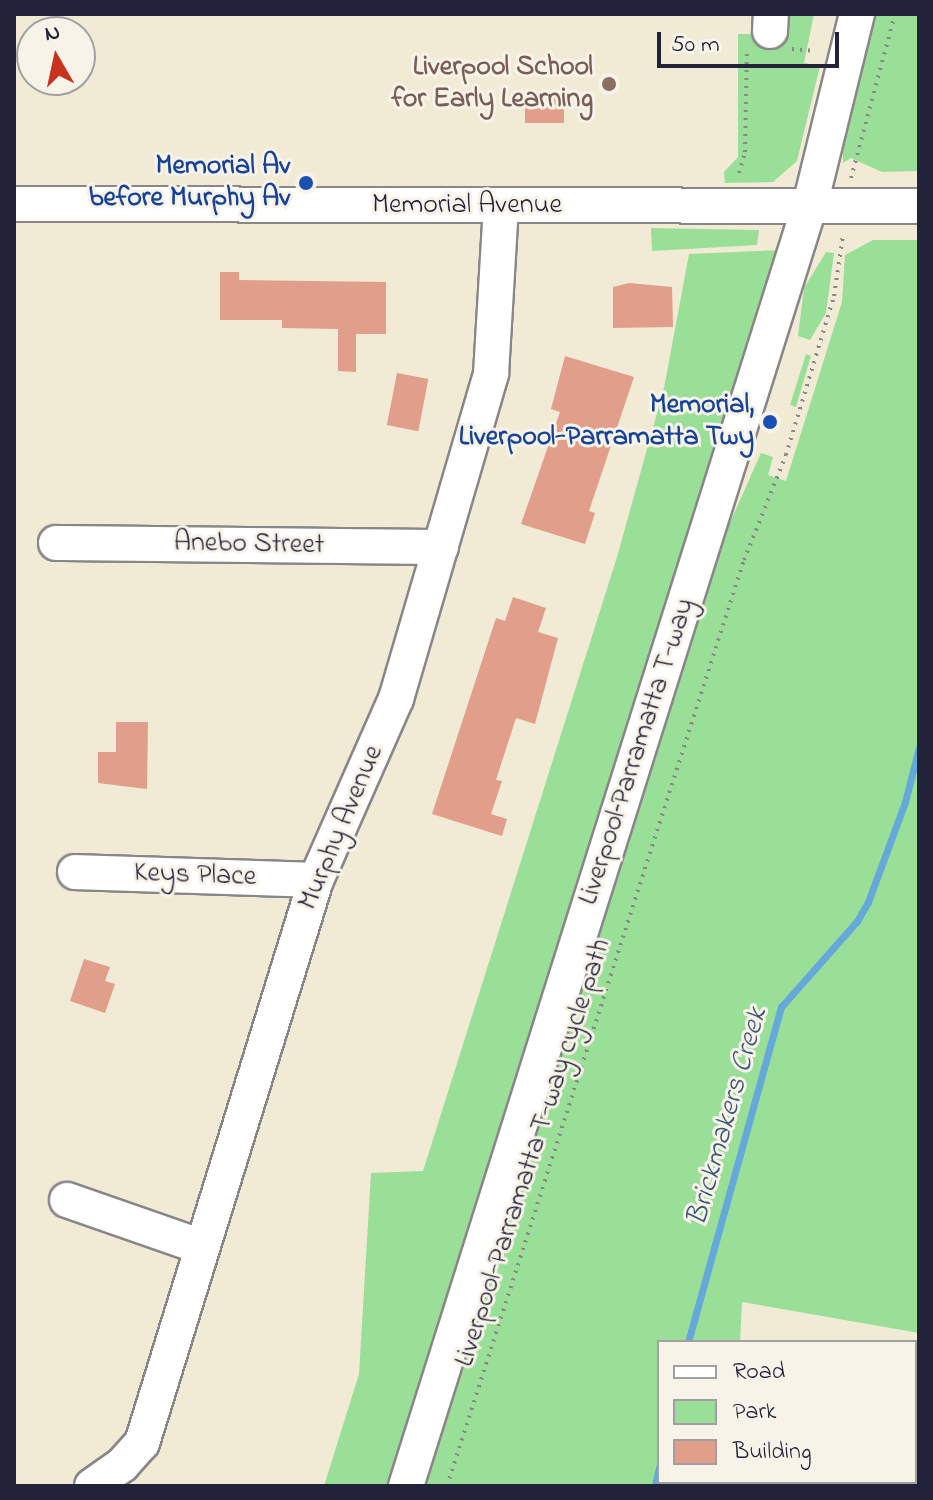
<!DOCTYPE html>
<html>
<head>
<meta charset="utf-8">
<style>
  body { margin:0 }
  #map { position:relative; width:933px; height:1500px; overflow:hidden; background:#f1ead5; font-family:"Indie Flower",sans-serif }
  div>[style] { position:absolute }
  .green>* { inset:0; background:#9adf98 }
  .stream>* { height:7px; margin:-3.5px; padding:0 3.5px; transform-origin:3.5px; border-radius:3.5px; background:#65a8da }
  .building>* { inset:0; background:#e19e8a; transform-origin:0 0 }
  .path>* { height:4px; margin-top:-2px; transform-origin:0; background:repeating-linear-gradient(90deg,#8a8688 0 2px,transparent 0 8px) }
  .roads { filter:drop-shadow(2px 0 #8a8688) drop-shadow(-2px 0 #8a8688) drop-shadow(0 2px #8a8688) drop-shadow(0 -2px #8a8688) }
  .minor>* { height:34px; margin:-17px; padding:0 17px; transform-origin:17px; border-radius:17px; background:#fff }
  .dots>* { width:22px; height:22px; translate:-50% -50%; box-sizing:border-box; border:4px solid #f7f3e8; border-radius:50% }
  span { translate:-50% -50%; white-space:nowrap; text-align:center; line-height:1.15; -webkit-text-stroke:6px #f7f3e8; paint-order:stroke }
  .education-label { font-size:28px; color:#785e54; font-weight:700 }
  .right { translate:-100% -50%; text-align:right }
  .transit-label { font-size:28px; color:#164399; font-weight:700 }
  .street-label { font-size:28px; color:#22223b }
  .water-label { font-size:30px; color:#3d587b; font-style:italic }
  .frame { position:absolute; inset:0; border:16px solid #22223b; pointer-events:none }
  .legend { position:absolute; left:657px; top:1340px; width:260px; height:144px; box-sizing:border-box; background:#f7f3e8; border:2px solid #a29fa3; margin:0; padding:10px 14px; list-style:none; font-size:24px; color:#22223b }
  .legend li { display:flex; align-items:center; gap:16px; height:40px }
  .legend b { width:40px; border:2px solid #a29fa3 }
  .north { position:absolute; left:16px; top:16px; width:80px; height:80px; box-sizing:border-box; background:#f7f3e8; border:2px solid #a29fa3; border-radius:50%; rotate:351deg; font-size:22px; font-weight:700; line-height:32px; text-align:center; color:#22223b }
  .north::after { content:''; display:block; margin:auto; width:28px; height:36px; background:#c8321e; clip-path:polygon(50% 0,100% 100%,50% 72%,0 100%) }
  .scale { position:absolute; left:657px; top:32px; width:182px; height:36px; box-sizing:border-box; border:4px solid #22223b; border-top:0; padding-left:10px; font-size:24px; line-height:28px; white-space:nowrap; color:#22223b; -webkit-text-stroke:6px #f7f3e8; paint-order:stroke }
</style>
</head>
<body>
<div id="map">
  <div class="green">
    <i style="clip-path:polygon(788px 14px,814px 14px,804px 63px,820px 66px,797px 161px,773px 182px,725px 183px,724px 172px,738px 157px,738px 34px,758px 34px,759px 44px,779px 44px)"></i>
    <i style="clip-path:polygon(873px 14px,919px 14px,919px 171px,882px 172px,851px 158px,843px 163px,842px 136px)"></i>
    <i style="clip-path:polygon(651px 228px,759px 230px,757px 245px,652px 251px)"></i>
    <i style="clip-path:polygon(873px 240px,919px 240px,919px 1333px,742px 1302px,740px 1342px,659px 1342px,659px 1482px,731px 1482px,731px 1486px,419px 1486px,719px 547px,761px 453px,773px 457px,768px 475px,786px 481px,842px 302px,845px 255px)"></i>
    <i style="clip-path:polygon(782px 250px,386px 1486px,324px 1486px,359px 1374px,371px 1173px,423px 1171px,617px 557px,664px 388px,689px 254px)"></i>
    <i style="clip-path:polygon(826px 252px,834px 253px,826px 313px,810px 340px,798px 336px,804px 288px)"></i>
    <i style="clip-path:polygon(806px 354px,811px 356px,796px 407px,790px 405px)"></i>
  </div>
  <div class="stream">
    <i style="left:688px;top:1342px;width:348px;rotate:-74.5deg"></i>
    <i style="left:781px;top:1007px;width:115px;rotate:-48.5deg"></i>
    <i style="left:857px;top:921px;width:22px;rotate:-60deg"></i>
    <i style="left:868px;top:902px;width:107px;rotate:-69.7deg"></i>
    <i style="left:905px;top:802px;width:57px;rotate:-75.7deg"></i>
    <i style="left:655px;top:1486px;width:19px;rotate:-78deg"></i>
  </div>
  <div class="building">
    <i style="left:525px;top:98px;width:39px;height:25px"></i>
    <i style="clip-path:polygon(220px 272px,239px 272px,239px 280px,386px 282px,386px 334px,356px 334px,356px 372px,338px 371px,338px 329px,282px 328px,282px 320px,220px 320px)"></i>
    <i style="clip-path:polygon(629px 283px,672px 287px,673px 327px,613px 328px,613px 287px)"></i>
    <i style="clip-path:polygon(565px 356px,634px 377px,589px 511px,595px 513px,585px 544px,521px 524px,560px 412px,551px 409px)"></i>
    <i style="left:397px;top:373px;width:32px;height:53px;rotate:11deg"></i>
    <i style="clip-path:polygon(513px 597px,546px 608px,538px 632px,558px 638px,535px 724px,516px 718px,496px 780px,502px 781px,491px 814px,507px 819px,502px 836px,432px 814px,496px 618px,505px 621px)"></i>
    <i style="clip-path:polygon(116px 722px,148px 722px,147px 789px,98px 783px,98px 752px,116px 752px)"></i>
    <i style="clip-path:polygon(84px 959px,110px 967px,105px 981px,115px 984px,105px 1013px,70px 1001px)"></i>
  </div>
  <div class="path">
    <i style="left:792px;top:49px;width:23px;rotate:5deg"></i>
    <i style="left:739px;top:173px;width:22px;rotate:-74deg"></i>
    <i style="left:745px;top:152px;width:103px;rotate:-88.9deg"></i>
    <i style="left:851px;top:178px;width:170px;rotate:-75deg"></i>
    <i style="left:447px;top:1486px;width:972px;rotate:-72.22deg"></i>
    <i style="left:744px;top:560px;width:113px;rotate:-68.2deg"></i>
    <i style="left:786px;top:455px;width:166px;rotate:-73.2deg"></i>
    <i style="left:834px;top:296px;width:62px;rotate:-81.6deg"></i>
  </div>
  <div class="roads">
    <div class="minor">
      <i style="left:770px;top:31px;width:17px;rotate:-87deg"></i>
      <i style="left:14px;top:204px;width:905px;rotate:0.13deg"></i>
      <i style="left:56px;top:543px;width:385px;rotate:0.6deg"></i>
      <i style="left:75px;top:872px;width:241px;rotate:1.9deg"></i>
      <i style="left:67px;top:1200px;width:140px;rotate:19.2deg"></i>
      <i style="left:92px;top:1486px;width:37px;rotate:-35deg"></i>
      <i style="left:122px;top:1465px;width:30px;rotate:-48deg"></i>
      <i style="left:142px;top:1443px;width:589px;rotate:-72.83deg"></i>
      <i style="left:316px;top:880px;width:198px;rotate:-66.2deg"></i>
      <i style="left:396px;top:699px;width:339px;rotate:-73.7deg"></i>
      <i style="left:491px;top:374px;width:168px;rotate:-86.6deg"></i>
      <i style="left:406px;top:1486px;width:1343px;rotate:-72.5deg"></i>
      <i style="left:810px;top:205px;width:197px;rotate:-76.2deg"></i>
    </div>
  </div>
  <div class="dots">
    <i style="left:609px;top:84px;background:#8d6e63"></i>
    <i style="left:306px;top:183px;background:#1a4fb4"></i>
    <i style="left:770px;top:422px;background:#1a4fb4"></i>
  </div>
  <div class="education-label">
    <span class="right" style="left:593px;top:84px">Liverpool School<br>for Early Learning</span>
  </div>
  <div class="transit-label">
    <span class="right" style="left:290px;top:183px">Memorial Av<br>before Murphy Av</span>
    <span class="right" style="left:754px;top:422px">Memorial,<br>Liverpool-Parramatta Twy</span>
  </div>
  <div class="street-label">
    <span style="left:467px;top:206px">Memorial Avenue</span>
    <span style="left:249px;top:545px;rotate:1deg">Anebo Street</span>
    <span style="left:638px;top:752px;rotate:-72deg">Liverpool–Parramatta T-way</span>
    <span style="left:342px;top:828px;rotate:-67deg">Murphy Avenue</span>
    <span style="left:195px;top:876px;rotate:2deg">Keys Place</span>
    <span style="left:534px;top:1153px;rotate:-72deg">Liverpool-Parramatta T-way cycle path</span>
  </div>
  <div class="water-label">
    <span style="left:728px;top:1117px;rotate:-74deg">Brickmakers Creek</span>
  </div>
  <div class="frame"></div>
  <ul class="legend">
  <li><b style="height:10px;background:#fff"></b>Road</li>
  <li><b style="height:22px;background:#9adf98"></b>Park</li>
  <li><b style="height:22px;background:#e19e8a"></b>Building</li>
  </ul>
  <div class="north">N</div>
  <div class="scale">50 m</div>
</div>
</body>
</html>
